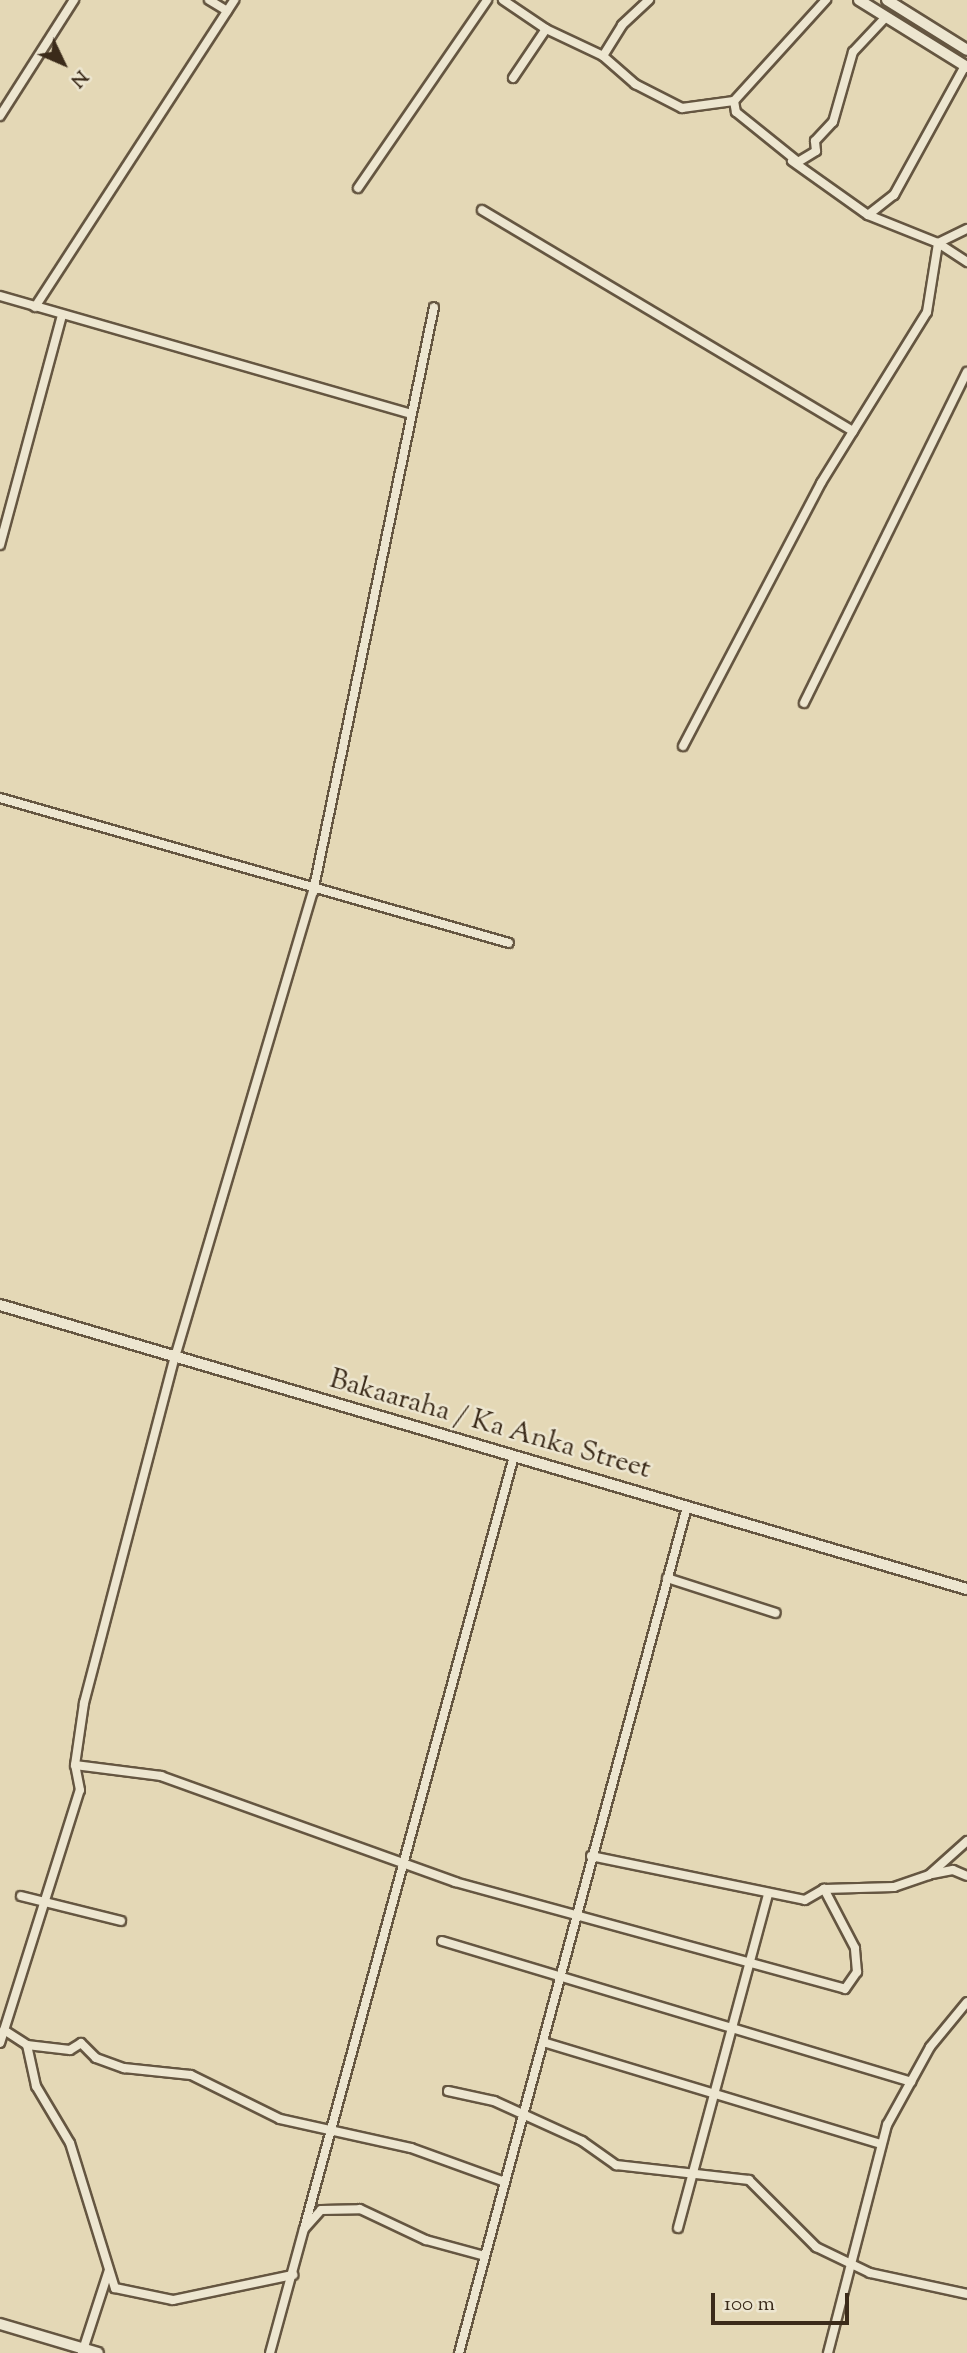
<!DOCTYPE html>
<html>
<head>
<meta charset="utf-8">
<style>
  body { margin:0 }
  #map { position:relative; width:967px; height:2353px; overflow:hidden; background:#e4d8b6; font-family:"Sorts Mill Goudy",serif }
  div>[style] { position:absolute }
  .roads { filter:drop-shadow(2px 0 #655641) drop-shadow(-2px 0 #655641) drop-shadow(0 2px #655641) drop-shadow(0 -2px #655641) }
  .minor>* { height:8px; margin:-4px; padding:0 4px; transform-origin:4px; border-radius:4px; background:#ede6d0 }
  .tertiary>* { height:10px; margin:-5px; padding:0 5px; transform-origin:5px; border-radius:5px; background:#ede6d0 }
  .secondary>* { height:10px; margin:-5px; padding:0 5px; transform-origin:5px; border-radius:5px; background:#ede6d0 }
  span { translate:-50% -50%; white-space:nowrap; text-align:center; line-height:1.15; -webkit-text-stroke:5px #ede6d0; paint-order:stroke }
  .street-label { font-size:28px; color:#3b2b1a }
  .north { position:absolute; left:28px; top:28px; width:70px; height:70px; -webkit-text-stroke:5px #ede6d0; paint-order:stroke; rotate:134deg; font-size:19px; font-weight:700; line-height:28px; text-align:center; color:#3b2b1a }
  .north::after { content:''; display:block; margin:auto; width:24px; height:32px; background:#3b2b1a; clip-path:polygon(50% 0,100% 100%,50% 72%,0 100%) }
  .scale { position:absolute; left:711px; top:2293px; width:138px; height:32px; box-sizing:border-box; border:4px solid #3b2b1a; border-top:0; padding-left:9px; font-size:21px; line-height:24px; white-space:nowrap; color:#3b2b1a; -webkit-text-stroke:5px #ede6d0; paint-order:stroke }
</style>
</head>
<body>
<div id="map">
  <div class="roads">
    <div class="minor">
      <i style="left:209px;top:0;width:21px;rotate:31deg"></i>
      <i style="left:503px;top:0;width:52px;rotate:34deg"></i>
      <i style="left:546px;top:29px;width:59px;rotate:124deg"></i>
      <i style="left:546px;top:29px;width:63px;rotate:25.3deg"></i>
      <i style="left:603px;top:56px;width:36px;rotate:-58deg"></i>
      <i style="left:622px;top:25px;width:37px;rotate:-43deg"></i>
      <i style="left:603px;top:56px;width:43px;rotate:41.2deg"></i>
      <i style="left:635px;top:84px;width:53px;rotate:27.1deg"></i>
      <i style="left:682px;top:108px;width:52px;rotate:-7.7deg"></i>
      <i style="left:734px;top:101px;width:137px;rotate:-47.7deg"></i>
      <i style="left:734px;top:101px;width:11px;rotate:80deg"></i>
      <i style="left:736px;top:112px;width:80px;rotate:38.9deg"></i>
      <i style="left:798px;top:162px;width:21px;rotate:-31deg"></i>
      <i style="left:816px;top:151px;width:10px;rotate:-96deg"></i>
      <i style="left:815px;top:141px;width:26px;rotate:-47deg"></i>
      <i style="left:833px;top:122px;width:73px;rotate:-74.1deg"></i>
      <i style="left:853px;top:52px;width:48px;rotate:-46.7deg"></i>
      <i style="left:0;top:116px;width:138px;rotate:-57.5deg"></i>
      <i style="left:792px;top:161px;width:93px;rotate:35.4deg"></i>
      <i style="left:868px;top:215px;width:33px;rotate:-38deg"></i>
      <i style="left:894px;top:195px;width:147px;rotate:-61.2deg"></i>
      <i style="left:358px;top:188px;width:228px;rotate:-55.5deg"></i>
      <i style="left:482px;top:210px;width:432px;rotate:30.8deg"></i>
      <i style="left:868px;top:215px;width:75px;rotate:21.8deg"></i>
      <i style="left:938px;top:243px;width:32px;rotate:-26deg"></i>
      <i style="left:0;top:296px;width:428px;rotate:16deg"></i>
      <i style="left:35px;top:307px;width:366px;rotate:-57deg"></i>
      <i style="left:0;top:545px;width:238px;rotate:-74.9deg"></i>
      <i style="left:804px;top:703px;width:369px;rotate:-63.8deg"></i>
      <i style="left:683px;top:746px;width:297px;rotate:-62.3deg"></i>
      <i style="left:821px;top:483px;width:201px;rotate:-58.2deg"></i>
      <i style="left:927px;top:312px;width:70px;rotate:-80.9deg"></i>
      <i style="left:938px;top:243px;width:35px;rotate:33deg"></i>
      <i style="left:0;top:798px;width:529px;rotate:15.9deg"></i>
      <i style="left:667px;top:1578px;width:114px;rotate:17.8deg"></i>
      <i style="left:75px;top:1765px;width:87px;rotate:7.3deg"></i>
      <i style="left:161px;top:1776px;width:313px;rotate:19.8deg"></i>
      <i style="left:455px;top:1882px;width:404px;rotate:15.3deg"></i>
      <i style="left:845px;top:1989px;width:21px;rotate:-55deg"></i>
      <i style="left:857px;top:1972px;width:24px;rotate:-95deg"></i>
      <i style="left:855px;top:1948px;width:67px;rotate:-117.7deg"></i>
      <i style="left:591px;top:1856px;width:218px;rotate:11.6deg"></i>
      <i style="left:805px;top:1900px;width:22px;rotate:-30deg"></i>
      <i style="left:824px;top:1889px;width:70px;rotate:-1.6deg"></i>
      <i style="left:894px;top:1887px;width:37px;rotate:-19deg"></i>
      <i style="left:929px;top:1875px;width:51px;rotate:-41.8deg"></i>
      <i style="left:932px;top:1874px;width:21px;rotate:-11deg"></i>
      <i style="left:953px;top:1870px;width:15px;rotate:23deg"></i>
      <i style="left:21px;top:1896px;width:103px;rotate:14deg"></i>
      <i style="left:442px;top:1941px;width:490px;rotate:16.7deg"></i>
      <i style="left:4px;top:2030px;width:27px;rotate:33deg"></i>
      <i style="left:27px;top:2045px;width:42px;rotate:77.6deg"></i>
      <i style="left:36px;top:2086px;width:66px;rotate:59.2deg"></i>
      <i style="left:70px;top:2143px;width:152px;rotate:72.8deg"></i>
      <i style="left:115px;top:2288px;width:59px;rotate:11.7deg"></i>
      <i style="left:173px;top:2300px;width:123px;rotate:-11.8deg"></i>
      <i style="left:543px;top:2042px;width:352px;rotate:16.8deg"></i>
      <i style="left:0;top:2043px;width:265px;rotate:-72.5deg"></i>
      <i style="left:80px;top:1790px;width:25px;rotate:-101deg"></i>
      <i style="left:75px;top:1765px;width:63px;rotate:-81.7deg"></i>
      <i style="left:84px;top:1703px;width:358px;rotate:-75.3deg"></i>
      <i style="left:175px;top:1357px;width:485px;rotate:-73.5deg"></i>
      <i style="left:313px;top:892px;width:597px;rotate:-78.31deg"></i>
      <i style="left:27px;top:2045px;width:43px;rotate:6.6deg"></i>
      <i style="left:70px;top:2050px;width:13px;rotate:-32deg"></i>
      <i style="left:81px;top:2043px;width:21px;rotate:45deg"></i>
      <i style="left:96px;top:2058px;width:30px;rotate:20deg"></i>
      <i style="left:124px;top:2068px;width:67px;rotate:6deg"></i>
      <i style="left:191px;top:2075px;width:99px;rotate:26.3deg"></i>
      <i style="left:280px;top:2119px;width:134px;rotate:12.5deg"></i>
      <i style="left:411px;top:2148px;width:100px;rotate:19.9deg"></i>
      <i style="left:448px;top:2091px;width:47px;rotate:12.3deg"></i>
      <i style="left:494px;top:2101px;width:97px;rotate:24.4deg"></i>
      <i style="left:582px;top:2141px;width:42px;rotate:35.2deg"></i>
      <i style="left:616px;top:2165px;width:134px;rotate:6.4deg"></i>
      <i style="left:749px;top:2180px;width:95px;rotate:45deg"></i>
      <i style="left:816px;top:2247px;width:60px;rotate:25.7deg"></i>
      <i style="left:870px;top:2273px;width:99px;rotate:12.2deg"></i>
      <i style="left:678px;top:2228px;width:345px;rotate:-74.9deg"></i>
      <i style="left:304px;top:2229px;width:801px;rotate:-74.8deg"></i>
      <i style="left:82px;top:2353px;width:87px;rotate:-72deg"></i>
      <i style="left:270px;top:2353px;width:129px;rotate:-74.7deg"></i>
      <i style="left:304px;top:2229px;width:25px;rotate:-48deg"></i>
      <i style="left:321px;top:2210px;width:39px;rotate:-1deg"></i>
      <i style="left:360px;top:2209px;width:73px;rotate:25.2deg"></i>
      <i style="left:426px;top:2240px;width:61px;rotate:15.2deg"></i>
      <i style="left:459px;top:2353px;width:876px;rotate:-74.92deg"></i>
      <i style="left:828px;top:2353px;width:236px;rotate:-75.5deg"></i>
      <i style="left:887px;top:2125px;width:89px;rotate:-61.1deg"></i>
      <i style="left:930px;top:2047px;width:58px;rotate:-50.6deg"></i>
    </div>
    <div class="tertiary">
      <i style="left:0;top:1305px;width:1008px;rotate:16.37deg"></i>
      <i style="left:0;top:2324px;width:102px;rotate:16.5deg"></i>
    </div>
    <div class="secondary">
      <i style="left:859px;top:0;width:127px;rotate:31.8deg"></i>
      <i style="left:887px;top:0;width:94px;rotate:32deg"></i>
    </div>
  </div>
  <div class="street-label">
    <span style="left:490px;top:1425px;rotate:16deg">Bakaaraha / Ka Anka Street</span>
  </div>
  <div class="north">N</div>
  <div class="scale">100 m</div>
</div>
</body>
</html>
